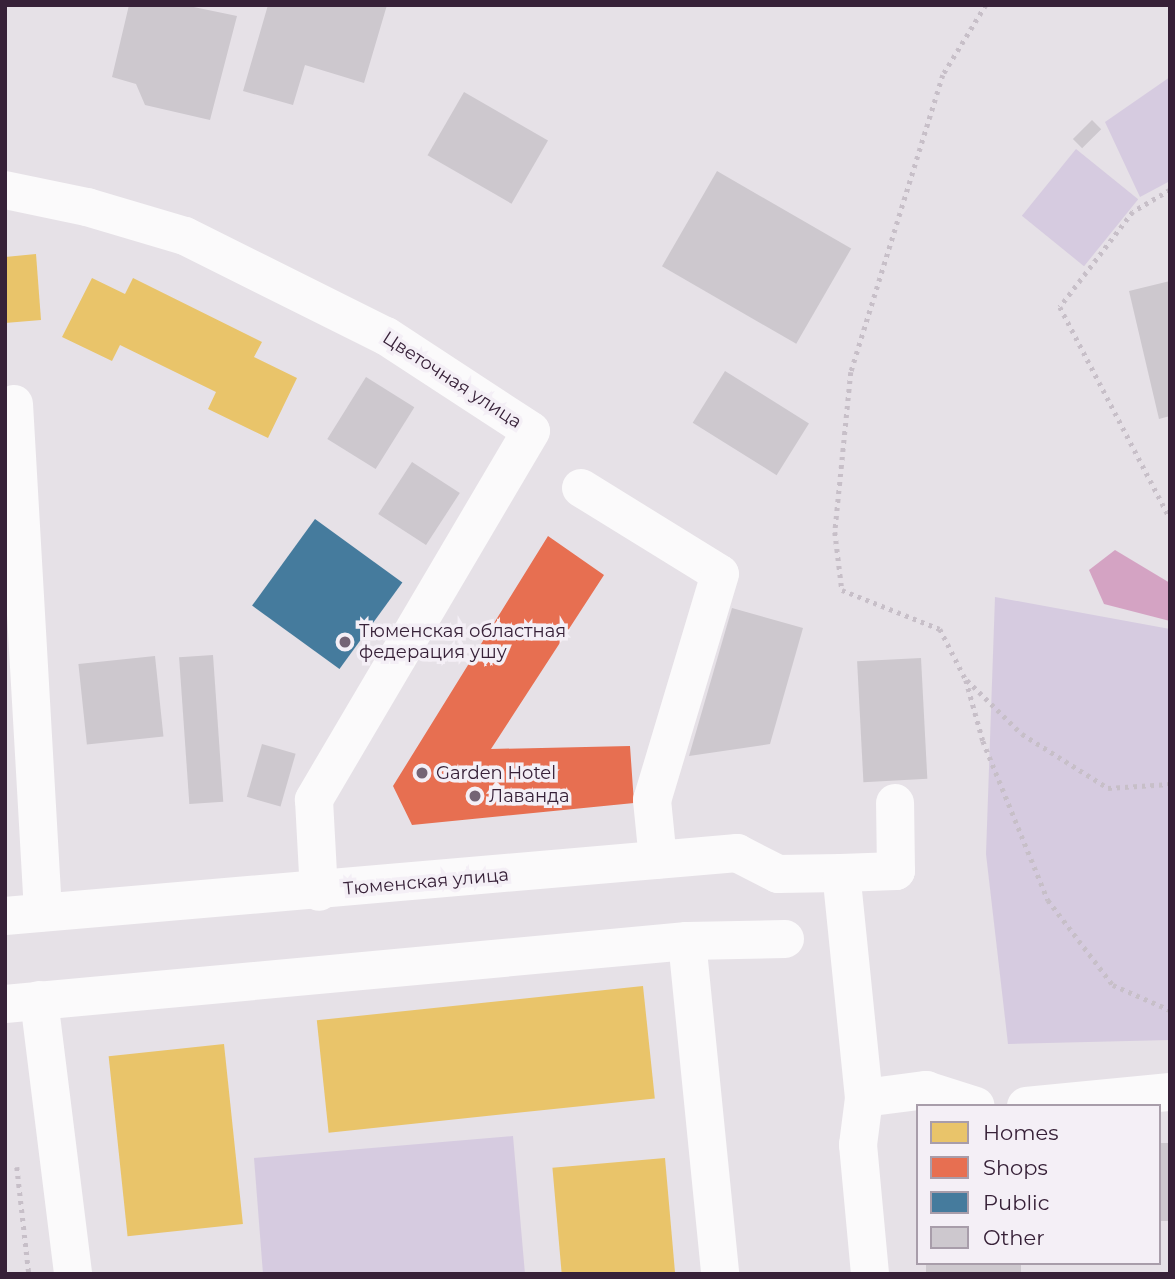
<!DOCTYPE html>
<html>
<head>
<meta charset="utf-8">
<style>
  body { margin:0 }
  #map { position:relative; width:1175px; height:1279px; overflow:hidden; background:#e6e1e7; font-family:Montserrat,sans-serif }
  div>[style] { position:absolute }
  .green>* { inset:0; background:#d6cbe0; transform-origin:0 0 }
  .water>* { inset:0; background:#d4a3c3 }
  .homes>* { inset:0; background:#e9c46a; transform-origin:0 0 }
  .shops>* { inset:0; background:#e76f51 }
  .public>* { inset:0; background:#457b9d; transform-origin:0 0 }
  .building>* { inset:0; background:#cdc8ce; transform-origin:0 0 }
  .path>* { height:4.5px; margin-top:-2.25px; transform-origin:0; background:repeating-linear-gradient(90deg,#c7bfc8 0 3.5px,transparent 0 8.5px) }
  .minor>* { height:38px; margin:-19px; padding:0 19px; transform-origin:19px; border-radius:19px; background:#fbfafb }
  .dots>* { width:19px; height:19px; translate:-50% -50%; box-sizing:border-box; border:4px solid #f4eff6; border-radius:50% }
  span { translate:-50% -50%; white-space:nowrap; text-align:center; line-height:1.15; -webkit-text-stroke:7px #f4eff6; paint-order:stroke }
  .street-label { font-size:18px; color:#372138 }
  .poi-label { font-size:18px; color:#372138 }
  .left { translate:0 -50%; text-align:left }
  .frame { position:absolute; inset:0; border:7px solid #372138; pointer-events:none }
  .legend { position:absolute; left:916px; top:1104px; width:245px; height:161px; box-sizing:border-box; background:#f4eff6; border:2px solid #a89daa; margin:0; padding:9px 12px; list-style:none; font-size:21px; color:#372138 }
  .legend li { display:flex; align-items:center; gap:14px; height:35px }
  .legend b { width:35px; border:2px solid #a89daa }
</style>
</head>
<body>
<div id="map">
  <div class="green">
    <i style="clip-path:polygon(1170px 77px,1170px 181px,1140px 197px,1105px 122px)"></i>
    <i style="left:1076px;top:149px;width:80px;height:86px;rotate:39deg"></i>
    <i style="clip-path:polygon(995px 597px,1170px 629px,1170px 1040px,1008px 1044px,986px 854px)"></i>
    <i style="clip-path:polygon(513px 1136px,525px 1274px,263px 1274px,254px 1158px)"></i>
  </div>
  <div class="water">
    <i style="clip-path:polygon(1115px 550px,1170px 583px,1170px 621px,1104px 604px,1089px 570px)"></i>
  </div>
  <div class="homes">
    <i style="clip-path:polygon(36px 254px,41px 320px,5px 323px,5px 257px)"></i>
    <i style="clip-path:polygon(92px 278px,125px 294px,133px 278px,262px 342px,254px 357px,297px 378px,268px 438px,208px 409px,216px 392px,120px 345px,112px 361px,62px 337px)"></i>
    <i style="left:643px;top:986px;width:113px;height:328px;rotate:84deg"></i>
    <i style="left:224px;top:1044px;width:181px;height:116px;rotate:84deg"></i>
    <i style="left:665px;top:1158px;width:117px;height:113px;rotate:85deg"></i>
  </div>
  <div class="shops">
    <i style="clip-path:polygon(548px 536px,604px 575px,491px 749px,630px 746px,634px 803px,412px 825px,393px 786px)"></i>
  </div>
  <div class="public">
    <i style="left:315px;top:519px;width:108px;height:107px;rotate:36deg"></i>
  </div>
  <div class="building">
    <i style="clip-path:polygon(129px 5px,184px 5px,237px 16px,210px 120px,145px 105px,136px 84px,112px 77px)"></i>
    <i style="clip-path:polygon(268px 5px,387px 5px,364px 83px,305px 65px,293px 105px,243px 91px)"></i>
    <i style="left:464px;top:92px;width:97px;height:73px;rotate:30deg"></i>
    <i style="left:1092px;top:120px;width:13px;height:27px;rotate:45deg"></i>
    <i style="left:717px;top:171px;width:155px;height:110px;rotate:30deg"></i>
    <i style="clip-path:polygon(1170px 281px,1170px 416px,1159px 419px,1129px 291px)"></i>
    <i style="left:725px;top:371px;width:99px;height:61px;rotate:32deg"></i>
    <i style="left:366px;top:377px;width:57px;height:73px;rotate:32deg"></i>
    <i style="left:412px;top:462px;width:57px;height:62px;rotate:33deg"></i>
    <i style="clip-path:polygon(732px 608px,803px 628px,770px 744px,689px 756px)"></i>
    <i style="left:213px;top:655px;width:147px;height:34px;rotate:86deg"></i>
    <i style="left:155px;top:656px;width:81px;height:77px;rotate:84deg"></i>
    <i style="left:921px;top:658px;width:121px;height:64px;rotate:87deg"></i>
    <i style="left:262px;top:744px;width:35px;height:55px;rotate:16deg"></i>
    <i style="left:1170px;top:1143px;width:78px;height:11px;rotate:90deg"></i>
    <i style="left:926px;top:1263px;width:95px;height:15px"></i>
  </div>
  <div class="path">
    <i style="left:986px;top:5px;width:82px;rotate:121.6deg"></i>
    <i style="left:943px;top:75px;width:311px;rotate:107.2deg"></i>
    <i style="left:851px;top:372px;width:161px;rotate:95.7deg"></i>
    <i style="left:835px;top:532px;width:58px;rotate:83.1deg"></i>
    <i style="left:842px;top:590px;width:105px;rotate:21.7deg"></i>
    <i style="left:940px;top:629px;width:57px;rotate:63deg"></i>
    <i style="left:966px;top:680px;width:63px;rotate:74.4deg"></i>
    <i style="left:983px;top:741px;width:172px;rotate:67.8deg"></i>
    <i style="left:1048px;top:900px;width:107px;rotate:52.6deg"></i>
    <i style="left:1113px;top:985px;width:62px;rotate:23.7deg"></i>
    <i style="left:1170px;top:190px;width:43px;rotate:149.3deg"></i>
    <i style="left:1133px;top:212px;width:120px;rotate:127.5deg"></i>
    <i style="left:1060px;top:307px;width:238px;rotate:62.5deg"></i>
    <i style="left:967px;top:680px;width:77px;rotate:44.5deg"></i>
    <i style="left:1022px;top:734px;width:102px;rotate:32.1deg"></i>
    <i style="left:1108px;top:788px;width:62px;rotate:-3.7deg"></i>
    <i style="left:17px;top:1167px;width:108px;rotate:83.6deg"></i>
  </div>
  <div class="minor">
    <i style="left:5px;top:190px;width:84px;rotate:11.7deg"></i>
    <i style="left:87px;top:207px;width:102px;rotate:16.5deg"></i>
    <i style="left:185px;top:236px;width:225px;rotate:26.5deg"></i>
    <i style="left:386px;top:336px;width:173px;rotate:33.2deg"></i>
    <i style="left:531px;top:431px;width:428px;rotate:120.5deg"></i>
    <i style="left:314px;top:800px;width:92px;rotate:86.9deg"></i>
    <i style="left:14px;top:404px;width:509px;rotate:86.73deg"></i>
    <i style="left:581px;top:488px;width:163px;rotate:31.7deg"></i>
    <i style="left:720px;top:574px;width:236px;rotate:106.7deg"></i>
    <i style="left:652px;top:800px;width:60px;rotate:84.3deg"></i>
    <i style="left:5px;top:916px;width:735px;rotate:-4.92deg"></i>
    <i style="left:737px;top:853px;width:46px;rotate:27.1deg"></i>
    <i style="left:778px;top:874px;width:63px;rotate:-0.9deg"></i>
    <i style="left:687px;top:941px;width:98px;rotate:-1.2deg"></i>
    <i style="left:39px;top:1000px;width:276px;rotate:82.9deg"></i>
    <i style="left:5px;top:1004px;width:685px;rotate:-5.28deg"></i>
    <i style="left:687px;top:941px;width:335px;rotate:84.3deg"></i>
    <i style="left:864px;top:1098px;width:226px;rotate:-95.8deg"></i>
    <i style="left:841px;top:873px;width:55px;rotate:-2.1deg"></i>
    <i style="left:896px;top:871px;width:68px;rotate:-90.8deg"></i>
    <i style="left:1026px;top:1106px;width:145px;rotate:-5.6deg"></i>
    <i style="left:870px;top:1274px;width:130px;rotate:-95.3deg"></i>
    <i style="left:858px;top:1145px;width:47px;rotate:-82.7deg"></i>
    <i style="left:864px;top:1098px;width:63px;rotate:-7.4deg"></i>
    <i style="left:926px;top:1090px;width:52px;rotate:17.7deg"></i>
  </div>
  <div class="dots">
    <i style="left:345px;top:642px;background:#746475"></i>
    <i style="left:422px;top:773px;background:#746475"></i>
    <i style="left:475px;top:796px;background:#746475"></i>
  </div>
  <div class="street-label">
    <span style="left:452px;top:380px;rotate:33deg">Цветочная улица</span>
    <span style="left:426px;top:882px;rotate:-5deg">Тюменская улица</span>
  </div>
  <div class="poi-label">
    <span class="left" style="left:359px;top:642px">Тюменская областная<br>федерация ушу</span>
    <span class="left" style="left:436px;top:773px">Garden Hotel</span>
    <span class="left" style="left:489px;top:796px">Лаванда</span>
  </div>
  <div class="frame"></div>
  <ul class="legend">
  <li><b style="height:19px;background:#e9c46a"></b>Homes</li>
  <li><b style="height:19px;background:#e76f51"></b>Shops</li>
  <li><b style="height:19px;background:#457b9d"></b>Public</li>
  <li><b style="height:19px;background:#cdc8ce"></b>Other</li>
  </ul>
</div>
</body>
</html>
